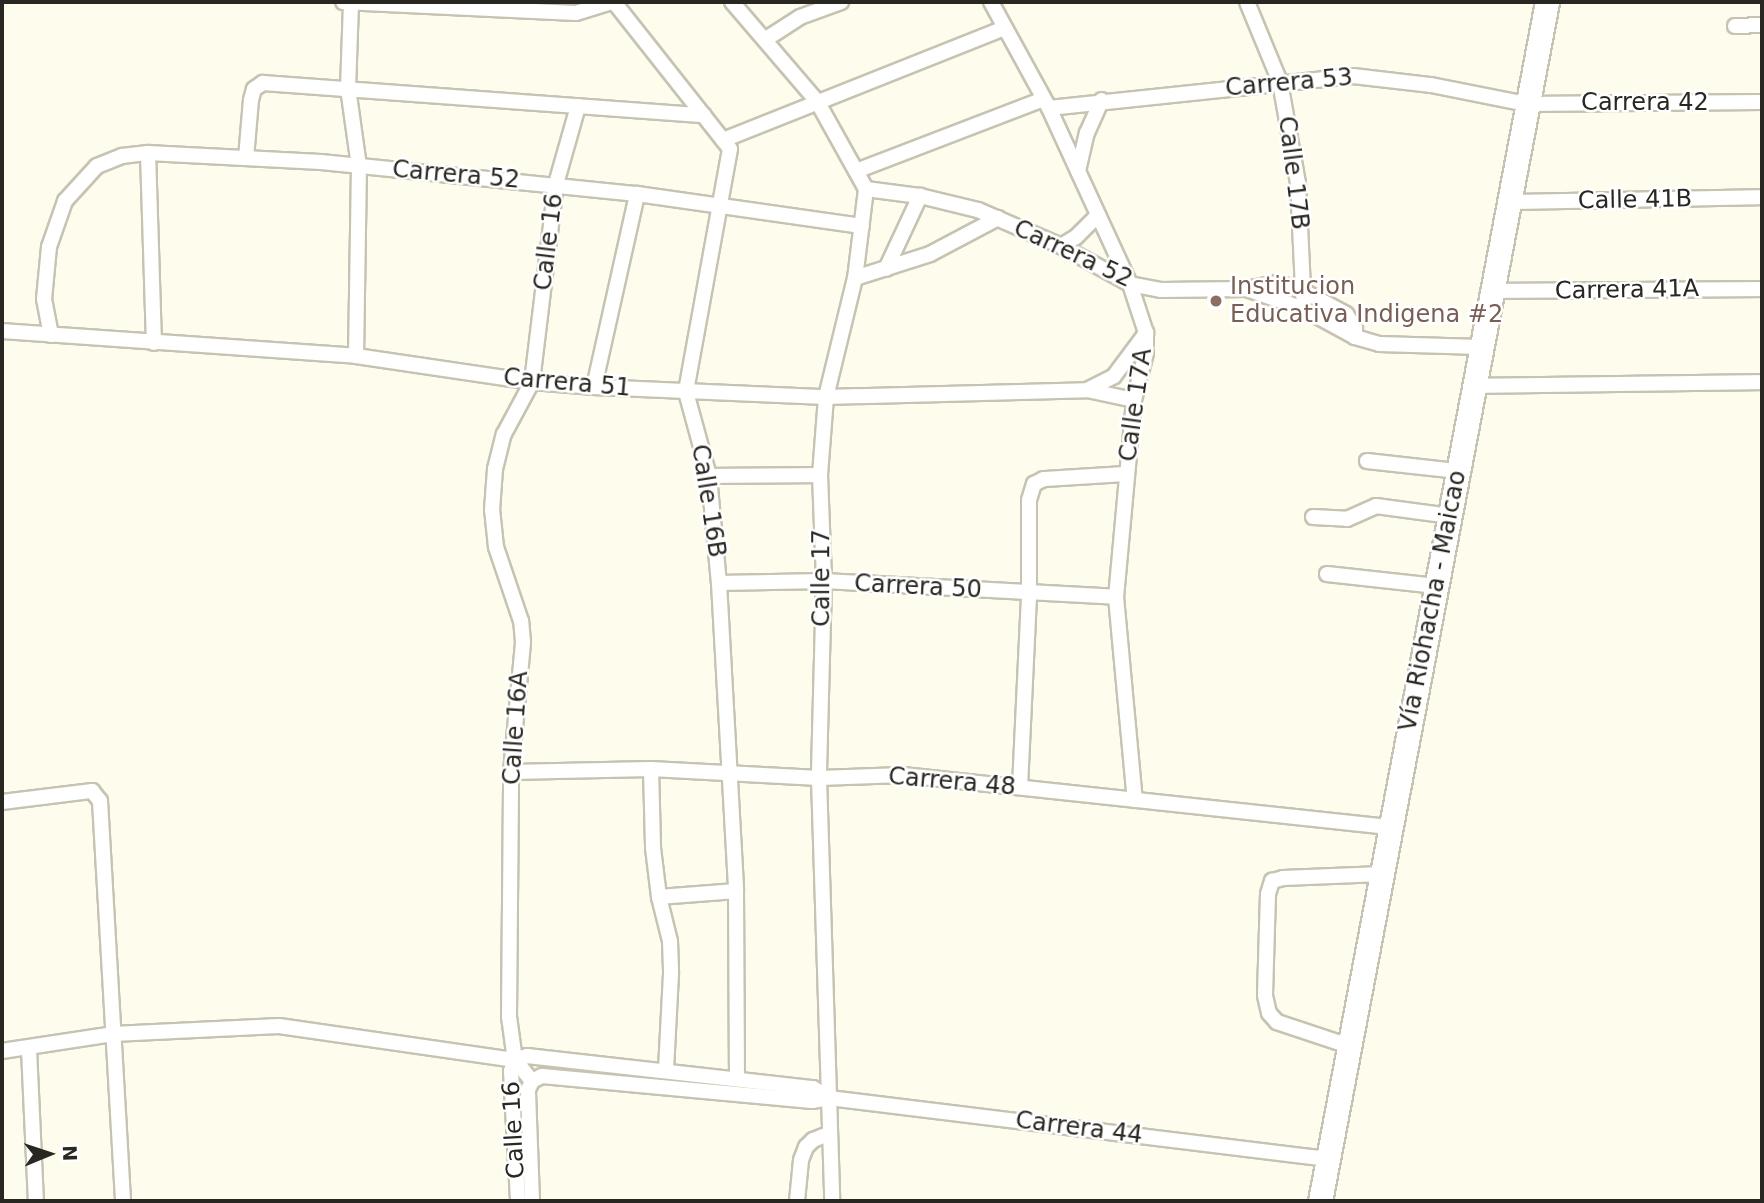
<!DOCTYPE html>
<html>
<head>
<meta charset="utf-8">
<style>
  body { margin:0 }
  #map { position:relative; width:1764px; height:1203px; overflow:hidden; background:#fefced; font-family:"DejaVu Sans",sans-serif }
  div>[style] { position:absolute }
  .roads { filter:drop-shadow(2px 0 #c7c3b2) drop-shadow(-2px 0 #c7c3b2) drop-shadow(0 2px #c7c3b2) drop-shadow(0 -2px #c7c3b2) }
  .minor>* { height:14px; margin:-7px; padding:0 7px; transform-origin:7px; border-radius:7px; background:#fff }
  .trunk>* { height:23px; margin:-11.5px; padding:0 11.5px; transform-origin:11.5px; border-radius:11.5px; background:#fff }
  .dots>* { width:19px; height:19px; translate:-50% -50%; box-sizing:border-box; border:4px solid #fff; border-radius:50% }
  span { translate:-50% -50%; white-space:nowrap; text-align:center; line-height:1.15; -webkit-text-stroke:5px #fff; paint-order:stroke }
  .street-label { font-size:24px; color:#292721 }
  .education-label { font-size:24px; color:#785e54 }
  .left { translate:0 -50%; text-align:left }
  .frame { position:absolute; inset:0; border:4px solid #292721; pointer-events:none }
  .north { position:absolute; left:14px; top:1119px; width:70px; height:70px; -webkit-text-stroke:5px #fff; paint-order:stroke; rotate:88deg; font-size:19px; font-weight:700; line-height:28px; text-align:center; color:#292721 }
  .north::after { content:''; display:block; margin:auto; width:24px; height:32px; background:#292721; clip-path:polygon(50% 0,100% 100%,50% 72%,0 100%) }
</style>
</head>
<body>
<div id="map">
  <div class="roads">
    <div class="minor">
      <i style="left:343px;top:2px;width:233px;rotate:2.7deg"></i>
      <i style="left:576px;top:13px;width:38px;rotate:-17deg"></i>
      <i style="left:614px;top:2px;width:187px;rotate:51.7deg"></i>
      <i style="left:730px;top:149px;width:247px;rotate:100.3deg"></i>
      <i style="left:686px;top:392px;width:87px;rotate:74.7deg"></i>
      <i style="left:709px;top:476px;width:107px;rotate:84.7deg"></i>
      <i style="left:719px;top:583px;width:308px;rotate:86.8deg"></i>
      <i style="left:736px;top:891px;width:188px;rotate:89.7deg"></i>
      <i style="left:732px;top:2px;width:130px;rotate:49.4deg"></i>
      <i style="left:817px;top:101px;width:101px;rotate:60.9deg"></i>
      <i style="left:866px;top:189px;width:90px;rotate:97deg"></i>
      <i style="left:855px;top:278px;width:122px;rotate:103.7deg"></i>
      <i style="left:826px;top:397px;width:78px;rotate:94.4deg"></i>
      <i style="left:820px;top:475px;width:106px;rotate:87.8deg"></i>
      <i style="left:824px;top:581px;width:197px;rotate:91.5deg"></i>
      <i style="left:819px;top:778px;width:423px;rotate:88.2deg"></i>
      <i style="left:991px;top:2px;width:121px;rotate:61.3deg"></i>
      <i style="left:1049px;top:108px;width:194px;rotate:65.3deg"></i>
      <i style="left:1130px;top:284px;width:52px;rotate:71.9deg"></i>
      <i style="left:1146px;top:333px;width:20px;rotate:90deg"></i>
      <i style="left:1146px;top:353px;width:49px;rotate:104.3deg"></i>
      <i style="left:1134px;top:400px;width:198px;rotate:95.2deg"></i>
      <i style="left:1116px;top:597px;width:204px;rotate:84.7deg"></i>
      <i style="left:1247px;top:2px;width:87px;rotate:67.6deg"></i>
      <i style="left:1280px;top:82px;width:103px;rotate:79.9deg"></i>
      <i style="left:1298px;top:183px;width:126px;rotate:87.3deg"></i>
      <i style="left:351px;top:3px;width:85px;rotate:92deg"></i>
      <i style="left:348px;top:88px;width:79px;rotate:82deg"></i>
      <i style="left:359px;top:166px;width:190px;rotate:90.9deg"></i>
      <i style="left:1735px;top:26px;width:27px;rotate:-2deg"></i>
      <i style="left:766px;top:39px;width:40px;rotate:-32.9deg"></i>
      <i style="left:800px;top:17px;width:44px;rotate:-20.1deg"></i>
      <i style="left:1049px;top:108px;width:306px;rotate:-6deg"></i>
      <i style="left:1353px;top:76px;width:79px;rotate:6.6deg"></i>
      <i style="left:1431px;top:85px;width:98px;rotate:11.2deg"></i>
      <i style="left:1527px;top:104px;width:235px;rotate:-0.5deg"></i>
      <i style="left:723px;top:140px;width:303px;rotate:-21.7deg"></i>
      <i style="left:148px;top:153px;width:190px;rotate:88.2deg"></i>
      <i style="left:246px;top:158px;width:58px;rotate:-85.1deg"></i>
      <i style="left:251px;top:100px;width:11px;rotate:-75deg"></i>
      <i style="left:254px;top:89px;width:11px;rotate:-34deg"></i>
      <i style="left:263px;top:83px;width:442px;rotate:4.2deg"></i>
      <i style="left:856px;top:171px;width:201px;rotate:-21deg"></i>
      <i style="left:1078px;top:171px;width:39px;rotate:-77deg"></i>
      <i style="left:1087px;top:133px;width:36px;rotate:-66deg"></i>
      <i style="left:866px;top:189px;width:54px;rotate:7.4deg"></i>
      <i style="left:920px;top:196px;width:60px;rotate:13.6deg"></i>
      <i style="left:978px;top:210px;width:90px;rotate:23.4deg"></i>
      <i style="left:1061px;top:246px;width:79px;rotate:28.8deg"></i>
      <i style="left:1130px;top:284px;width:32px;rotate:11deg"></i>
      <i style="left:1161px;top:290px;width:85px;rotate:-0.7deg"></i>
      <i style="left:1246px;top:289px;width:61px;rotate:19deg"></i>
      <i style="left:1304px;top:309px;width:58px;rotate:28.8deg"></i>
      <i style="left:1355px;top:337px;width:25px;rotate:16deg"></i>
      <i style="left:1379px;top:344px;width:102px;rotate:1.7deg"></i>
      <i style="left:1509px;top:202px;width:253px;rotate:-1.1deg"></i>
      <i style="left:1061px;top:246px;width:17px;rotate:-31deg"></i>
      <i style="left:1076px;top:237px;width:31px;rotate:-45deg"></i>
      <i style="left:886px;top:269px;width:81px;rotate:-65deg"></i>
      <i style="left:855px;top:278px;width:79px;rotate:-17.7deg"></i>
      <i style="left:930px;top:254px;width:77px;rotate:-27.9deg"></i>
      <i style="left:1246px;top:289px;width:33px;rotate:-11deg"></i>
      <i style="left:1278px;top:283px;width:28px;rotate:18deg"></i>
      <i style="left:1305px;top:292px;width:47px;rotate:28.2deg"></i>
      <i style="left:1346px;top:314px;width:17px;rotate:57deg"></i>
      <i style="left:1355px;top:328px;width:9px;rotate:90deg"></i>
      <i style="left:1492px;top:291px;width:270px;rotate:-0.4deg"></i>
      <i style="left:2px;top:331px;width:355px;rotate:4deg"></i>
      <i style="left:356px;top:356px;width:178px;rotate:8.4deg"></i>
      <i style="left:532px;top:382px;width:62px;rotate:4.6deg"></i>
      <i style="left:594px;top:387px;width:232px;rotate:2.5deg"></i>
      <i style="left:826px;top:397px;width:261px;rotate:-1.5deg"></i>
      <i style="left:1087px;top:390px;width:48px;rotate:12deg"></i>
      <i style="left:51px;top:335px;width:37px;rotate:-101deg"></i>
      <i style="left:44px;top:299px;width:52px;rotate:-84.5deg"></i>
      <i style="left:49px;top:247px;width:49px;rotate:-70.8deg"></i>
      <i style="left:65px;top:201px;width:47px;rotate:-47.6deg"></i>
      <i style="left:97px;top:166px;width:27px;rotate:-22deg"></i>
      <i style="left:122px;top:156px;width:26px;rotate:-7deg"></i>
      <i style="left:148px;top:153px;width:173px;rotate:3deg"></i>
      <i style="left:321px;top:162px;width:318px;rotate:5.8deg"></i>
      <i style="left:637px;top:194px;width:227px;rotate:8.1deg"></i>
      <i style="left:1474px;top:386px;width:288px;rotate:-0.8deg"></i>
      <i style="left:594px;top:387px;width:198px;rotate:-77.4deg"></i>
      <i style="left:1087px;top:390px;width:30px;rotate:-27deg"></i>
      <i style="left:1114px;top:376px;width:54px;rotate:-53.3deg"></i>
      <i style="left:1367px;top:461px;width:92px;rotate:6.3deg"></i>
      <i style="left:709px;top:476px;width:111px;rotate:-0.5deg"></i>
      <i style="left:1313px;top:517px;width:34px;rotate:3deg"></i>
      <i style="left:1347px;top:519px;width:32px;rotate:-24deg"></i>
      <i style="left:1376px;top:506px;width:75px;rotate:7.7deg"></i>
      <i style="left:1327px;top:574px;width:110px;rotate:6.3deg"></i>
      <i style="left:719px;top:583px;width:105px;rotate:-1.1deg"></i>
      <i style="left:824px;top:581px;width:292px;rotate:3.1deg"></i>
      <i style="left:651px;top:769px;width:79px;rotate:88.5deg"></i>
      <i style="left:653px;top:848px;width:49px;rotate:83deg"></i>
      <i style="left:659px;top:897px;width:45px;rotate:76deg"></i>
      <i style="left:670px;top:941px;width:33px;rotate:88deg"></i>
      <i style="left:671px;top:974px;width:97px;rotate:93deg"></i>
      <i style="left:511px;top:772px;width:140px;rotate:-1.2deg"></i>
      <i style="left:651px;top:769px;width:168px;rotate:3.1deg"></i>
      <i style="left:819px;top:778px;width:84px;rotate:-2deg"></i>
      <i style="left:903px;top:775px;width:491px;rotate:6.1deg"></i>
      <i style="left:1020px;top:787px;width:193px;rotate:-87.3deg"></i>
      <i style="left:1029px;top:594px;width:94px;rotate:-90deg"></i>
      <i style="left:1029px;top:500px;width:17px;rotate:-73deg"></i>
      <i style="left:1034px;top:484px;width:11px;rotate:-27deg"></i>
      <i style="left:1044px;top:479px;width:82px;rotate:-3.5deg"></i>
      <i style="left:2px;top:802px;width:91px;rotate:-7deg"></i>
      <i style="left:92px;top:791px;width:13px;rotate:51deg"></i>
      <i style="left:100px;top:801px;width:401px;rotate:86.7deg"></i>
      <i style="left:659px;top:897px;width:77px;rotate:-4.5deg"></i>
      <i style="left:1349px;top:1046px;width:76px;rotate:-161.6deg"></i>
      <i style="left:1277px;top:1022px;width:12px;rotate:-132deg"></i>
      <i style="left:1269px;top:1013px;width:18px;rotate:-103deg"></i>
      <i style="left:1265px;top:995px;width:101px;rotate:-88.3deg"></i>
      <i style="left:1268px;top:894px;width:14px;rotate:-73deg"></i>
      <i style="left:1272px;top:881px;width:11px;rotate:-15deg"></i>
      <i style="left:1283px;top:878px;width:99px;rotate:-2.3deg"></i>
      <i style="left:29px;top:1049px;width:152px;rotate:87.4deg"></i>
      <i style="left:2px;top:1051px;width:112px;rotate:-8.7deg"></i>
      <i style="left:113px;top:1034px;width:166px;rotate:-2.8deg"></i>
      <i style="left:279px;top:1026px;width:238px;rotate:8.2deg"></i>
      <i style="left:515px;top:1060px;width:13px;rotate:-18deg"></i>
      <i style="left:527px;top:1056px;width:288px;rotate:6.4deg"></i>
      <i style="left:813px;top:1088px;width:19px;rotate:32deg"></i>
      <i style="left:515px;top:1060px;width:12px;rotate:110deg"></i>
      <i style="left:511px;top:1071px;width:130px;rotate:86.9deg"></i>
      <i style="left:532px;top:1081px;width:27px;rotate:-129deg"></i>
      <i style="left:515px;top:1060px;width:43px;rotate:-97.9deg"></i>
      <i style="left:509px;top:1017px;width:245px;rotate:-89.5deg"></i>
      <i style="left:511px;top:772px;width:131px;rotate:-84.7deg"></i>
      <i style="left:523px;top:642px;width:21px;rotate:-95deg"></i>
      <i style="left:521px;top:621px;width:78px;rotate:-108.7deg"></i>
      <i style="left:496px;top:547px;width:37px;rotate:-96deg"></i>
      <i style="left:492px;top:510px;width:41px;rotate:-85.8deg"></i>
      <i style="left:495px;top:469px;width:36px;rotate:-76deg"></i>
      <i style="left:504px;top:434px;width:59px;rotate:-61.7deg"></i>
      <i style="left:532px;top:382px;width:199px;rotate:-83.1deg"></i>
      <i style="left:556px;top:184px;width:81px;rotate:-74.2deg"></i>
      <i style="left:532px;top:1081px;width:11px;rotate:-27deg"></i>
      <i style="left:542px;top:1076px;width:271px;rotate:5.3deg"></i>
      <i style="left:812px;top:1101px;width:17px;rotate:-10deg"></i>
      <i style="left:829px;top:1098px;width:503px;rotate:6.97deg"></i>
      <i style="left:532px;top:1201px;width:111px;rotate:-92.1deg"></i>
      <i style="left:528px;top:1090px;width:10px;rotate:-66deg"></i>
      <i style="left:797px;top:1201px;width:41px;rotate:-84.4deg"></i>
      <i style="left:801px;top:1160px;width:14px;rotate:-69deg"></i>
      <i style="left:806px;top:1147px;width:10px;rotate:-45deg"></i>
      <i style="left:813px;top:1140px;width:17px;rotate:-21deg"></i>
    </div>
    <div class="trunk">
      <i style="left:1320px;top:1201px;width:1220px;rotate:-79.28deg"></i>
    </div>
  </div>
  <div class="dots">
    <i style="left:1216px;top:301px;background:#8d6e63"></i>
  </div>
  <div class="street-label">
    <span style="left:1289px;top:83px;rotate:-5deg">Carrera 53</span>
    <span style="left:1645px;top:103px">Carrera 42</span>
    <span style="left:1293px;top:173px;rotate:83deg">Calle 17B</span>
    <span style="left:456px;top:175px;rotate:5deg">Carrera 52</span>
    <span style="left:1635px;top:200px;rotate:-1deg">Calle 41B</span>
    <span style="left:549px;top:242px;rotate:-83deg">Calle 16</span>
    <span style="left:1073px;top:254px;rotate:25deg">Carrera 52</span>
    <span style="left:1627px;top:290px;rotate:-1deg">Carrera 41A</span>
    <span style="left:567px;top:383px;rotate:5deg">Carrera 51</span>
    <span style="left:1136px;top:405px;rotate:-82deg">Calle 17A</span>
    <span style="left:708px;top:501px;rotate:81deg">Calle 16B</span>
    <span style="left:822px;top:578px;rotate:-90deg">Calle 17</span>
    <span style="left:918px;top:587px;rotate:3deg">Carrera 50</span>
    <span style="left:1433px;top:601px;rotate:-79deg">Vía Riohacha - Maicao</span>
    <span style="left:516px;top:728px;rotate:-86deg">Calle 16A</span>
    <span style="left:952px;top:782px;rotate:5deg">Carrera 48</span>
    <span style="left:1079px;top:1128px;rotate:7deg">Carrera 44</span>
    <span style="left:514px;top:1130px;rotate:-93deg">Calle 16</span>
  </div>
  <div class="education-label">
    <span class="left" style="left:1230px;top:301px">Institucion<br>Educativa Indigena #2</span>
  </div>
  <div class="frame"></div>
  <div class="north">N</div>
</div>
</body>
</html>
